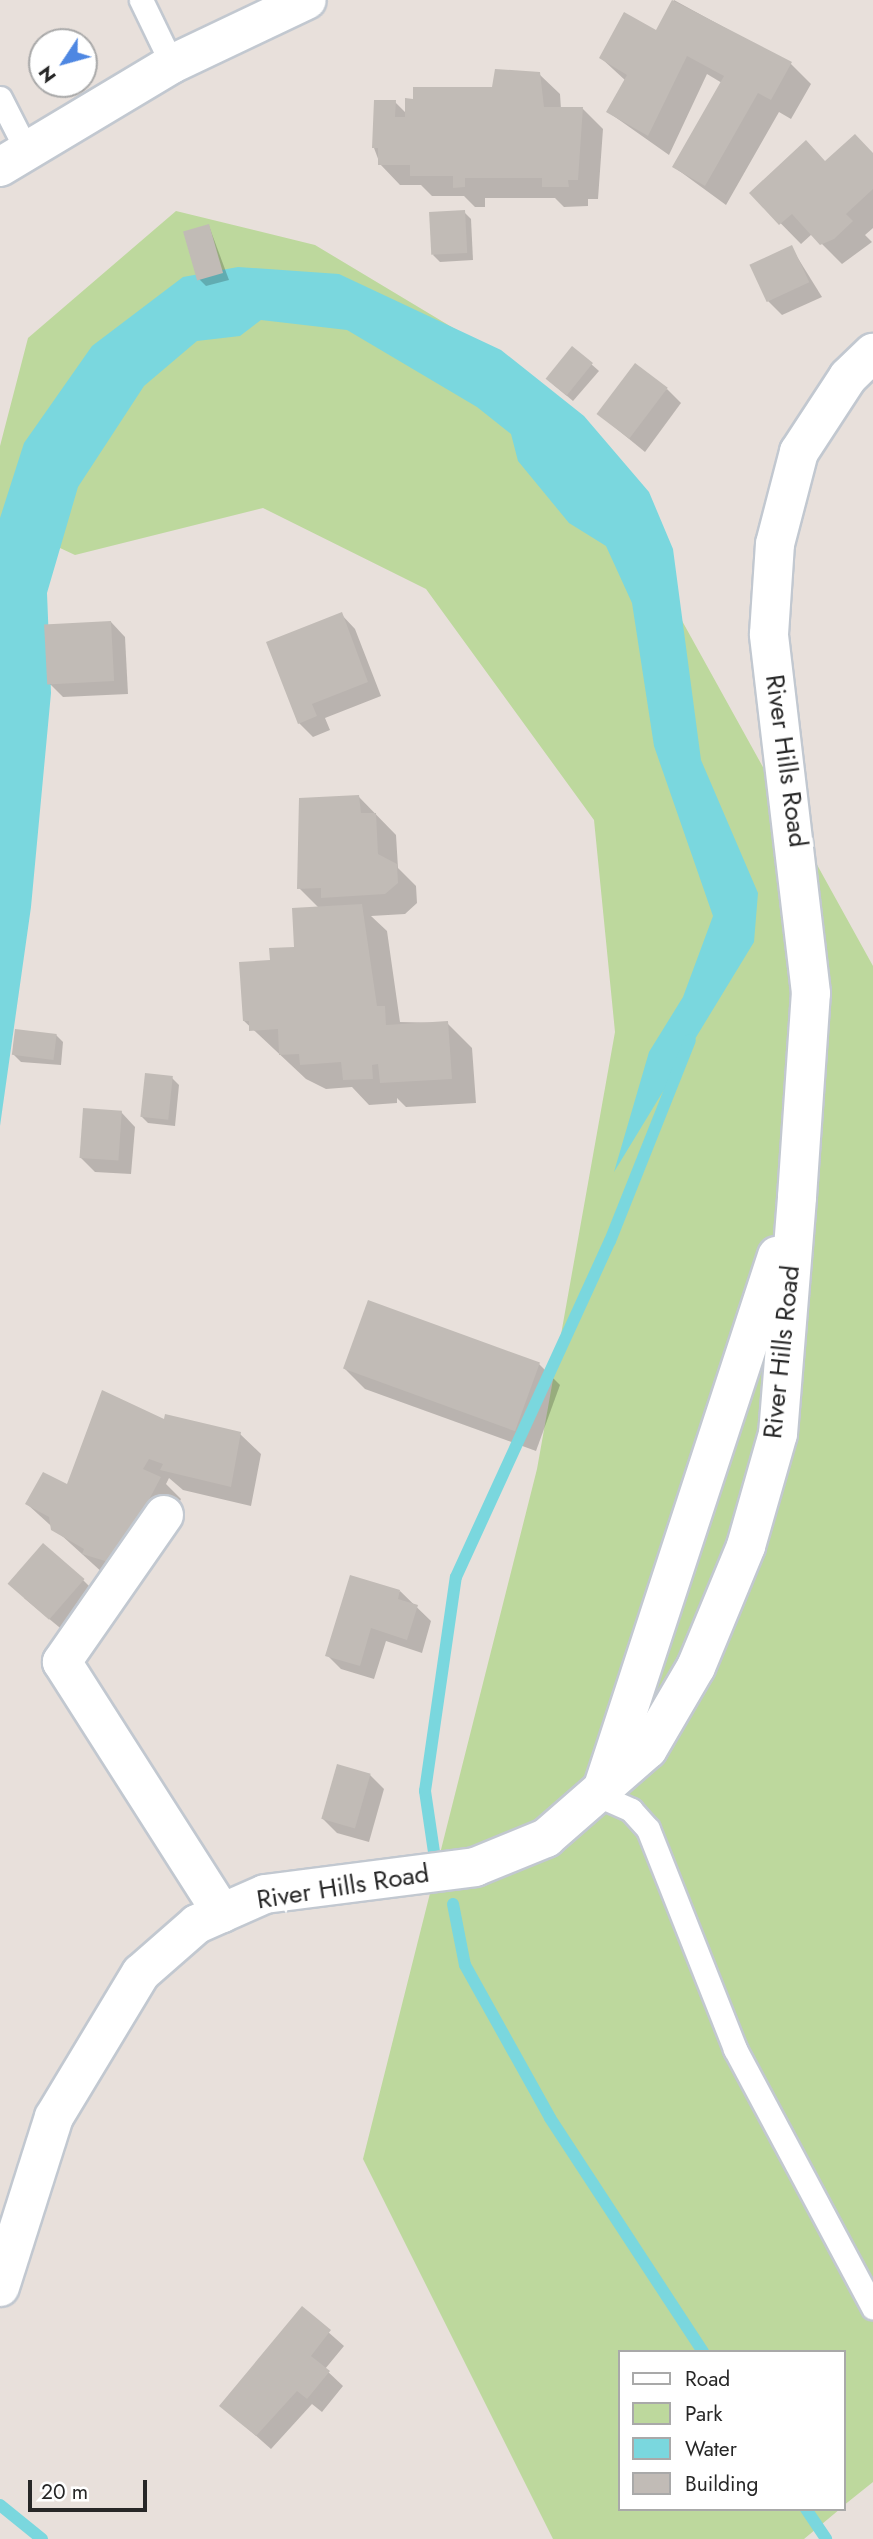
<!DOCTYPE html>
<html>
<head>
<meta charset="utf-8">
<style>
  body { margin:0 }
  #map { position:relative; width:873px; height:2539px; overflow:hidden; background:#e8e0db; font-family:Jost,sans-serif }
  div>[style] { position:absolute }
  .green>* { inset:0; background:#bdd89d }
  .water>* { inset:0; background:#7ad7de }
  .shadow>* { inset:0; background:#0003 }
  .stream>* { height:12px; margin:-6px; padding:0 6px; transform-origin:6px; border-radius:6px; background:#7ad7de }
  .building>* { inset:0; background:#c1bbb6; transform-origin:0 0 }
  .roads { filter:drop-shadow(2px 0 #c2c8d0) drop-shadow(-2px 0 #c2c8d0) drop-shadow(0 2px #c2c8d0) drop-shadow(0 -2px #c2c8d0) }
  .service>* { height:23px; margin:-11.5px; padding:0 11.5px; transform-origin:11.5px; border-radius:11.5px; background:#fff }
  .minor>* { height:38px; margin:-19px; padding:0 19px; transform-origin:19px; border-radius:19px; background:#fff }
  .tertiary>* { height:38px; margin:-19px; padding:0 19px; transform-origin:19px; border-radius:19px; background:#fff }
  span { translate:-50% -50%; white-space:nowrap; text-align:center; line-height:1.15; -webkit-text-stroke:7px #fff; paint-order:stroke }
  .street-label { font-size:26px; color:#272727 }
  .legend { position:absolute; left:618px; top:2350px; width:228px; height:161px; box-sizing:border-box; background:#fff; border:2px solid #a9a9a9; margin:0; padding:9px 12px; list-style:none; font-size:21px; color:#272727 }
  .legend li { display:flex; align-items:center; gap:14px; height:35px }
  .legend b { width:35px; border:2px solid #a9a9a9 }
  .north { position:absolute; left:28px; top:28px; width:70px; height:70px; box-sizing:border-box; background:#fff; border:2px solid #a9a9a9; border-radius:50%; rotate:234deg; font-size:19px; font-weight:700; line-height:28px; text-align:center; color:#272727 }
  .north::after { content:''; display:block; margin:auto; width:24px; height:32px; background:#4e87e2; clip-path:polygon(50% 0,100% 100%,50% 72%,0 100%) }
  .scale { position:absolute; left:28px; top:2480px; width:119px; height:32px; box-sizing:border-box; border:4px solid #272727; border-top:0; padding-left:9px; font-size:21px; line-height:24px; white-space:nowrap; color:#272727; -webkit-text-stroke:5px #fff; paint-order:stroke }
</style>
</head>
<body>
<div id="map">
  <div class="green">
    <i style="clip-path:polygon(176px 211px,315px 245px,465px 335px,634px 534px,873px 966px,873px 2482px,843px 2506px,843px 2352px,619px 2352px,619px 2509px,840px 2509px,804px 2539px,553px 2539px,363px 2159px,537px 1469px,615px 1032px,594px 820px,426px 589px,263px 508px,75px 555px,0 520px,0 446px,28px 338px)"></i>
  </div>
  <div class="water">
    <i style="clip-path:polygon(238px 267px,339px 274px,501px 350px,584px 416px,649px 492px,673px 549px,701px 760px,758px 893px,754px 942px,614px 1172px,649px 1052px,683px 997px,713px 916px,654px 746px,632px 603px,606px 546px,569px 523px,518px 461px,511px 434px,477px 407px,347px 330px,261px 320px,240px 336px,197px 341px,144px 386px,78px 487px,47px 593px,51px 693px,31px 907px,0 1126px,0 518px,24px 443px,92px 346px,183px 277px)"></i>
  </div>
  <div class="shadow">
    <i style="clip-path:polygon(674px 0,791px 64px,811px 84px,791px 119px,779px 112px,726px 205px,674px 167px,722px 83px,707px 74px,669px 155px,608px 112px,626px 81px,601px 58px,657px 32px)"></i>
    <i style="clip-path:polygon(539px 74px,560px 94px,561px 109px,583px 109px,603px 129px,598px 199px,588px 199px,588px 206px,564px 207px,555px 198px,485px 198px,485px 207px,475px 207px,464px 196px,432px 196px,421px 185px,400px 185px,380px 164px,374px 148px,395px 102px,407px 114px)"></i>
    <i style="clip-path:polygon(873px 154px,873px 228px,865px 235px,872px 242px,842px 264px,812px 234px,801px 244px,751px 193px,826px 163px)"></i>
    <i style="clip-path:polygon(464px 212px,471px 219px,473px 260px,440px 262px,433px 255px)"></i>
    <i style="clip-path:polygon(209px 226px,229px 280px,206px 286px,199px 279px)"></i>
    <i style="clip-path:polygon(791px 247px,822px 297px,782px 315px,768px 301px)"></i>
    <i style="clip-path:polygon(573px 348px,599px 371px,573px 401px,554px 385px)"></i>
    <i style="clip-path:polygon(667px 389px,681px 403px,645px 452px,601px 416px)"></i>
    <i style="clip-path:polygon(341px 614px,355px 629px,381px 696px,325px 718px,330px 730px,313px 737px,299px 723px)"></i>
    <i style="clip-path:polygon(111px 622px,125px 637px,128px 694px,63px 697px,49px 683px)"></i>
    <i style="clip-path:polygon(359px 797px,396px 835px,398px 868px,416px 886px,417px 903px,405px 914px,371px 916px,387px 931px,400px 1022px,447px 1023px,472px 1048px,476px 1103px,406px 1107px,397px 1098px,397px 1103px,369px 1105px,352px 1087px,326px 1089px,306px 1079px,244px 1021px,272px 961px,296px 949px,319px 908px,299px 888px)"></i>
    <i style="clip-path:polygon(56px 1035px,63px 1042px,61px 1065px,21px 1062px,14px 1055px)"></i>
    <i style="clip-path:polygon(172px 1078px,179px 1085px,175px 1126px,148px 1123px,141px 1116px)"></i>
    <i style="clip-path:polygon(121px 1112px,135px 1127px,131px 1174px,95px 1172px,81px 1158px)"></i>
    <i style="clip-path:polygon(539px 1364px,560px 1385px,536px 1451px,365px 1389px,345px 1369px)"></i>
    <i style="clip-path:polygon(165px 1422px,240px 1434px,261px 1454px,251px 1506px,183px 1490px,169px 1478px,166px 1484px,181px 1499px,136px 1583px,104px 1574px,27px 1504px,68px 1486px)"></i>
    <i style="clip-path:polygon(83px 1580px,97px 1594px,65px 1632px,24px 1598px)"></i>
    <i style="clip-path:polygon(400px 1591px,431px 1621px,422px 1653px,386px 1641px,374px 1679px,341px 1669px,327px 1655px)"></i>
    <i style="clip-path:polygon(370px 1775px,384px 1789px,369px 1842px,337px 1833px,323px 1819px)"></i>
    <i style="clip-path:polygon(302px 2309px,344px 2346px,325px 2369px,343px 2386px,322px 2412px,312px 2404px,271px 2449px,222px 2406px)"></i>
  </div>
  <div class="stream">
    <i style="left:434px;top:1852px;width:62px;rotate:-98.4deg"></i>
    <i style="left:425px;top:1791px;width:216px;rotate:-81.8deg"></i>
    <i style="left:456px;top:1577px;width:370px;rotate:-65.4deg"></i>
    <i style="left:610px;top:1241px;width:216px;rotate:-68.3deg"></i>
    <i style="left:453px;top:1904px;width:62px;rotate:78.9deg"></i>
    <i style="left:465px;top:1965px;width:175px;rotate:60.9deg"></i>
    <i style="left:550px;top:2118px;width:280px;rotate:56.8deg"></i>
    <i style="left:0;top:2505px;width:54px;rotate:39deg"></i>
    <i style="left:806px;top:2509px;width:36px;rotate:56deg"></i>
  </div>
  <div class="building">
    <i style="clip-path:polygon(672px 0,792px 62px,771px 100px,758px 93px,705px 186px,672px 167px,724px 76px,687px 56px,648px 136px,606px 112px,627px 75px,599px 58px,624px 12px,656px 30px)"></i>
    <i style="clip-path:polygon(495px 69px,540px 72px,544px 107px,583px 107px,578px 180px,568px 180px,569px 187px,542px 187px,542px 178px,465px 178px,465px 187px,453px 188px,453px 176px,410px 176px,410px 165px,378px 165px,378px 148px,372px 148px,374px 100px,396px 100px,395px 117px,405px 117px,405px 98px,413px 99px,413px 87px,492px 87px)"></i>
    <i style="clip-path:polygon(855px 134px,873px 153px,873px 189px,846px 214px,853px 221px,834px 239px,820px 245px,792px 214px,779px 225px,749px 193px,806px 140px,825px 161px)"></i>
    <i style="left:465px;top:210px;width:43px;height:36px;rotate:87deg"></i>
    <i style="left:209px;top:224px;width:51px;height:27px;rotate:74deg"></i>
    <i style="left:792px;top:245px;width:41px;height:47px;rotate:65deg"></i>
    <i style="left:572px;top:346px;width:27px;height:42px;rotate:39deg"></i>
    <i style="left:635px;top:363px;width:41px;height:64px;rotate:37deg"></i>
    <i style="clip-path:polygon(342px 612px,368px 682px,312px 704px,317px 716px,298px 724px,266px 642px)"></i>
    <i style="left:111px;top:621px;width:60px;height:67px;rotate:87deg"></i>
    <i style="clip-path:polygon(359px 795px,361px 813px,376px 813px,378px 854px,397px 864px,398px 883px,385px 894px,321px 898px,321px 888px,297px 889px,299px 798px)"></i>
    <i style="clip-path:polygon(362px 904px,377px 1006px,385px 1006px,386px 1025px,448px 1021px,452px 1079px,380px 1083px,378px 1064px,372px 1065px,373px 1079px,343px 1080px,341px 1062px,300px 1065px,299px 1054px,279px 1055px,278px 1029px,249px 1031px,249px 1021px,243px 1021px,239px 962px,270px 960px,269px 948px,294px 947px,292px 908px)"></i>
    <i style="left:15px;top:1029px;width:42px;height:26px;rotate:7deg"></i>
    <i style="left:145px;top:1073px;width:28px;height:44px;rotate:6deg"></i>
    <i style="left:83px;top:1108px;width:39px;height:50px;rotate:4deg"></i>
    <i style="left:368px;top:1300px;width:183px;height:73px;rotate:20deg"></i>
    <i style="clip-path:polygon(102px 1390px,164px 1419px,165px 1414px,241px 1432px,231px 1487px,160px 1470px,163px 1464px,149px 1459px,143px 1469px,161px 1477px,115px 1564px,82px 1554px,84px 1549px,51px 1530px,49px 1517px,25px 1504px,43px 1472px,67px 1484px)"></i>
    <i style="left:43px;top:1543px;width:55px;height:54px;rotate:41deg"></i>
    <i style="clip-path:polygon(350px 1575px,400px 1590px,398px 1599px,418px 1605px,407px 1640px,371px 1628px,360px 1666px,325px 1656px)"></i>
    <i style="left:337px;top:1764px;width:35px;height:57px;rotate:16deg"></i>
    <i style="clip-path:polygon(302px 2306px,331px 2330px,311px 2356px,330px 2371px,307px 2399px,297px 2391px,256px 2436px,219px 2406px)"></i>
  </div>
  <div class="roads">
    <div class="service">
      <i style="left:141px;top:0;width:71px;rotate:64.2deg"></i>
      <i style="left:0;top:98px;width:59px;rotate:63deg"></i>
      <i style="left:600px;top:1796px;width:34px;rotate:24deg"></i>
      <i style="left:631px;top:1810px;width:25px;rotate:48deg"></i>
      <i style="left:648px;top:1829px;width:237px;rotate:68.4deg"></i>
      <i style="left:735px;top:2049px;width:293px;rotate:61.9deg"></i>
    </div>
    <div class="minor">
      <i style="left:0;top:167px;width:200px;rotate:-30.9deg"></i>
      <i style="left:172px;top:64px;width:149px;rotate:-25.4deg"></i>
      <i style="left:164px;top:1515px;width:179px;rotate:124.8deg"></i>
      <i style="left:62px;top:1662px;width:298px;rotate:57.5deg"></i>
    </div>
    <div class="tertiary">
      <i style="left:603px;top:1787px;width:559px;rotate:-71.86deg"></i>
      <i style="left:0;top:2287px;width:178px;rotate:-72.4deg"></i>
      <i style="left:54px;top:2117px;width:168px;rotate:-58.9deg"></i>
      <i style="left:141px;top:1973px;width:74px;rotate:-41.2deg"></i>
      <i style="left:197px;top:1924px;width:74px;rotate:-23.8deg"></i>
      <i style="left:265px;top:1894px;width:212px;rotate:-7.3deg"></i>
      <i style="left:475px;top:1867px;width:77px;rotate:-22.2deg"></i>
      <i style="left:546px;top:1838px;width:135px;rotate:-41.1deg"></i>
      <i style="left:648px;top:1749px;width:95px;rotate:-59.7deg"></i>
      <i style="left:696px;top:1667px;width:131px;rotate:-67.5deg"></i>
      <i style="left:746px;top:1546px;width:116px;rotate:-74.1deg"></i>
      <i style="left:778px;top:1434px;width:238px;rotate:-85.4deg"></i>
      <i style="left:797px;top:1197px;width:204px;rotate:-86.1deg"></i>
      <i style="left:811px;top:993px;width:361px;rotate:-96.7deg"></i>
      <i style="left:769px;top:634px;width:90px;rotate:-86.2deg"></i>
      <i style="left:775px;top:544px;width:95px;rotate:-75.4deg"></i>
      <i style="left:799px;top:452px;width:90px;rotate:-56.8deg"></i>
      <i style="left:848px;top:377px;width:35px;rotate:-44deg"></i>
    </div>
  </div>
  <div class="street-label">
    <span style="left:786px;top:761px;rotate:82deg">River Hills Road</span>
    <span style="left:782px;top:1352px;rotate:-84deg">River Hills Road</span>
    <span style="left:343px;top:1887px;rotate:-9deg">River Hills Road</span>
  </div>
  <ul class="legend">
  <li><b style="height:9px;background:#fff"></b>Road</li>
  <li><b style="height:19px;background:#bdd89d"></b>Park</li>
  <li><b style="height:19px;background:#7ad7de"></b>Water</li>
  <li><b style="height:19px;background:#c1bbb6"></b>Building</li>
  </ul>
  <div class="north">N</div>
  <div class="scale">20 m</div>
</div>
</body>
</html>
